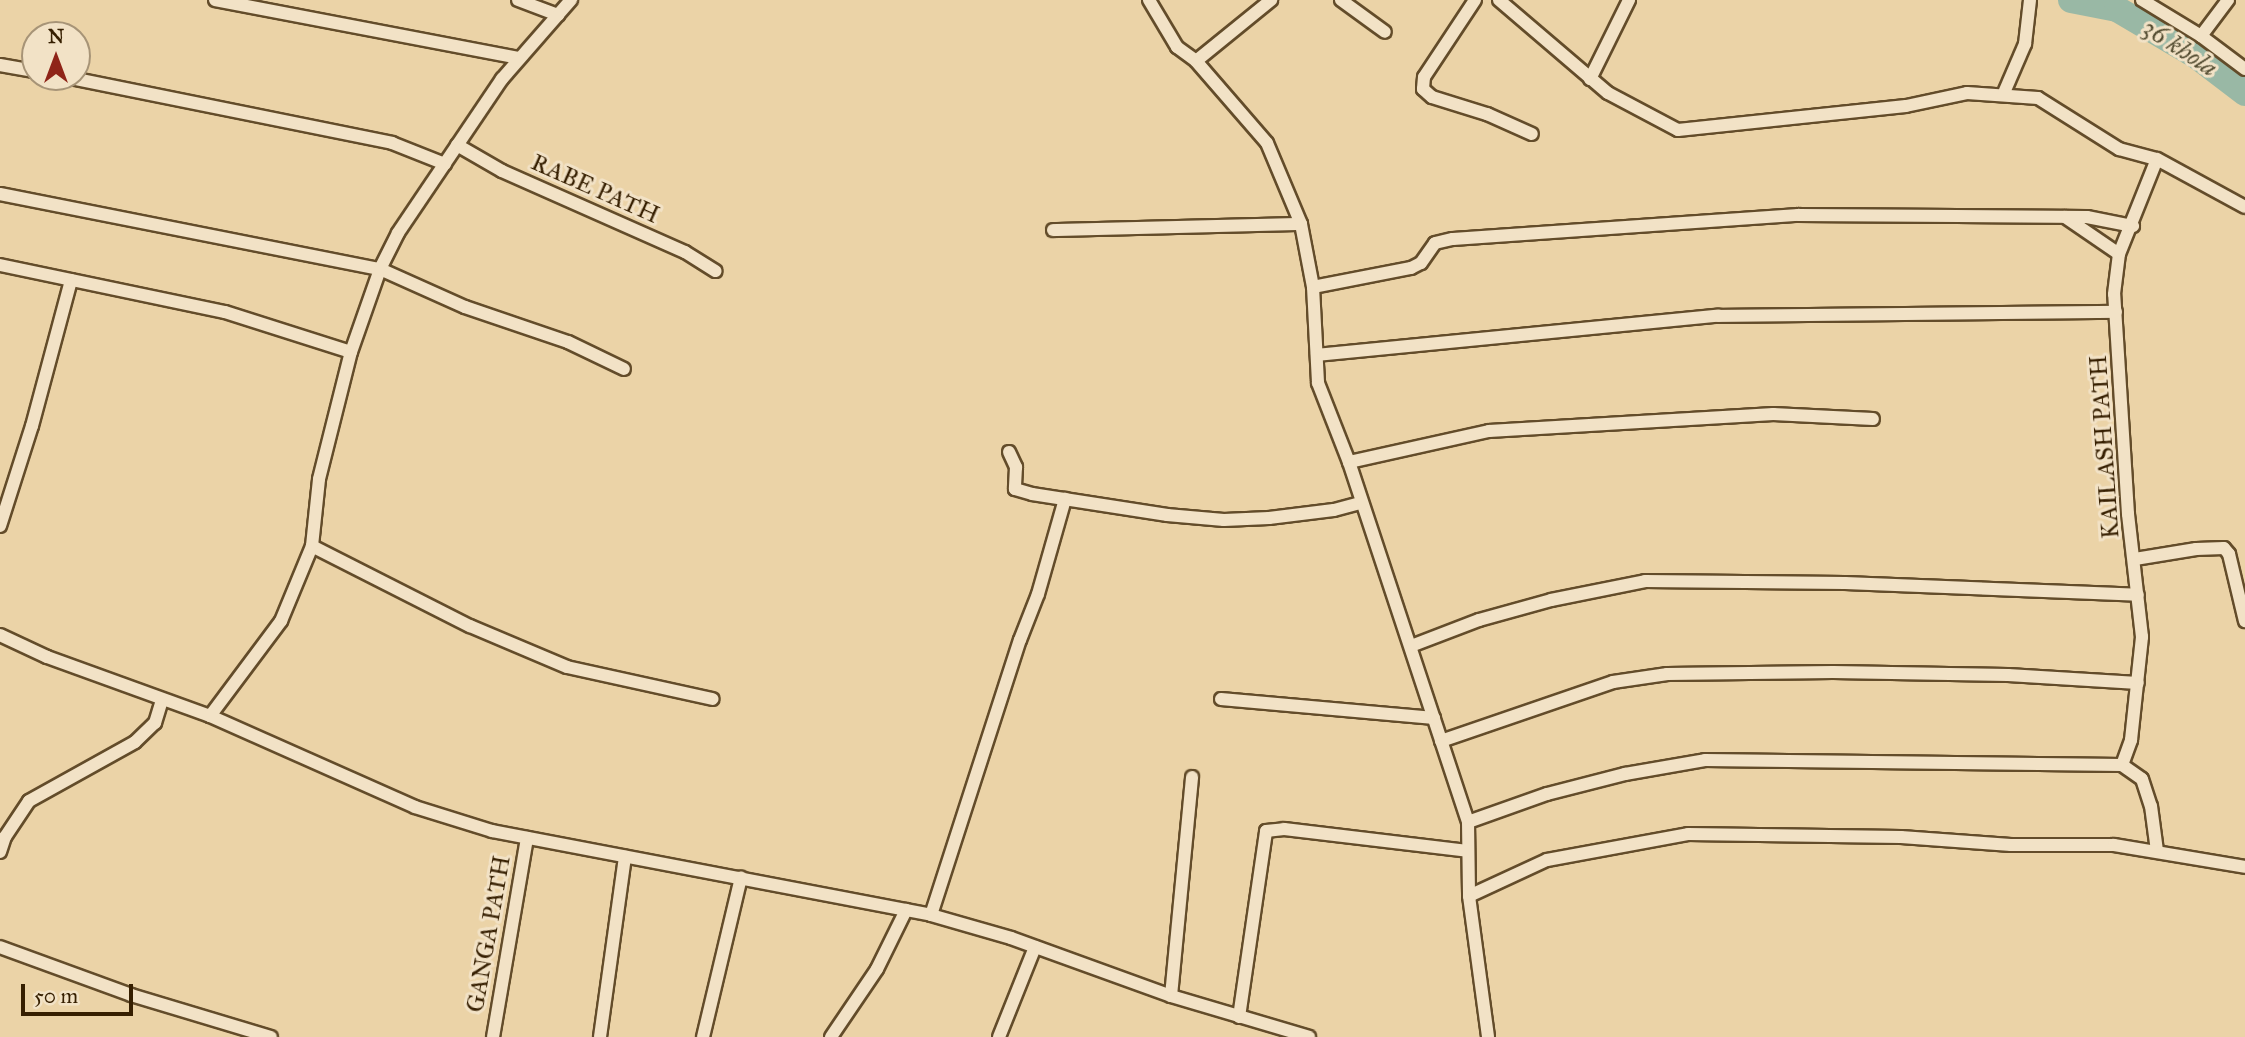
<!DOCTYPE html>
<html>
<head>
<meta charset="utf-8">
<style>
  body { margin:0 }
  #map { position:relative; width:2245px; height:1037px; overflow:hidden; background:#ebd3a7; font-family:"IM FELL Great Primer",serif }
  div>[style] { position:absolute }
  .river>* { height:26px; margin:-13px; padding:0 13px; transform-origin:13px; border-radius:13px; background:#99b8a5 }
  .roads { filter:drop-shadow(2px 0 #634c2a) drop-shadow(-2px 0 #634c2a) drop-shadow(0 2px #634c2a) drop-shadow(0 -2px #634c2a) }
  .street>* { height:12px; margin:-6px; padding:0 6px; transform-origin:6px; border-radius:6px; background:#f2e2c6 }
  span { translate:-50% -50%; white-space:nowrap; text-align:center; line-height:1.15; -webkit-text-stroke:6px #f2e2c6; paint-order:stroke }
  .street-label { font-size:24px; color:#361f01 }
  .water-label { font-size:26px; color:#544d32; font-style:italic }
  .north { position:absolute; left:21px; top:21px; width:70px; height:70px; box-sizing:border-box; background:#f2e2c6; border:2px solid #a79477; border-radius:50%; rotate:0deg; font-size:19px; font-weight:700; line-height:28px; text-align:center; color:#361f01 }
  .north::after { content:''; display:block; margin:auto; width:24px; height:32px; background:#8f2418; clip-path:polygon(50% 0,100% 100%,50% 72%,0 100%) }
  .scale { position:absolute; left:21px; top:984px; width:112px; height:32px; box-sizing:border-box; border:4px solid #361f01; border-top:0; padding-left:9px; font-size:21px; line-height:24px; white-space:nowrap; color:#361f01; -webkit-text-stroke:5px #f2e2c6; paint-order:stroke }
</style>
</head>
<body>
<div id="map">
  <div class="river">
    <i style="left:2071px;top:0;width:47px;rotate:11.1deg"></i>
    <i style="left:2117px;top:9px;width:91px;rotate:30.5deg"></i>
    <i style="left:2195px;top:55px;width:63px;rotate:37.2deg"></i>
  </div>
  <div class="roads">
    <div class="street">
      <i style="left:215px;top:0;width:310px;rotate:10.8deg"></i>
      <i style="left:518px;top:0;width:43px;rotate:20.6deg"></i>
      <i style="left:1149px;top:0;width:55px;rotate:59.2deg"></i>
      <i style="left:1177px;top:47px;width:24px;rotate:36deg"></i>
      <i style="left:1196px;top:61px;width:108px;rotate:49.1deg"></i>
      <i style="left:1267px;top:143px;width:88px;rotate:67.2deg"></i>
      <i style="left:1301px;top:224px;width:64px;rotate:79.2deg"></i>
      <i style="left:1313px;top:287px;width:96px;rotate:87deg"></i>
      <i style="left:1318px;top:383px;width:85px;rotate:68.6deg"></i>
      <i style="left:1349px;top:462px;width:379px;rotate:71.7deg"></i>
      <i style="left:1468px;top:822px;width:74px;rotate:89.2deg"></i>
      <i style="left:1469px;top:896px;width:142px;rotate:82.3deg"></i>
      <i style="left:1341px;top:0;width:54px;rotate:36deg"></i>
      <i style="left:1475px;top:0;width:92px;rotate:123.5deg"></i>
      <i style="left:1424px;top:77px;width:12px;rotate:95deg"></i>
      <i style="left:1423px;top:89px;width:12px;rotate:42deg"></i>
      <i style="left:1432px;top:97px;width:58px;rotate:17.2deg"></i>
      <i style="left:1487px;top:114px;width:49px;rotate:24deg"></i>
      <i style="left:1499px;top:0;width:143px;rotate:40.5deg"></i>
      <i style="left:1608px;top:93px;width:79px;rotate:27.9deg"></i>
      <i style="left:1678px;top:130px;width:229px;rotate:-6deg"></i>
      <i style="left:1906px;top:106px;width:62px;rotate:-12deg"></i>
      <i style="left:1967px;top:93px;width:71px;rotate:4deg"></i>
      <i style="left:2038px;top:98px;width:96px;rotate:32.2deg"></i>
      <i style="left:2119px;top:149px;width:39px;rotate:15deg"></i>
      <i style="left:2157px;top:159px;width:100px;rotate:28.6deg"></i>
      <i style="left:2142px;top:0;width:69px;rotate:31.4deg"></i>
      <i style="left:2201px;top:36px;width:55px;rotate:36.9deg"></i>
      <i style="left:2201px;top:36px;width:45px;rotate:-53.1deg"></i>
      <i style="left:1196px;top:61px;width:97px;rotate:-39.1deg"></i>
      <i style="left:0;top:65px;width:36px;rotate:10deg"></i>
      <i style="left:66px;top:77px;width:333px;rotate:11.4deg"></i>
      <i style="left:392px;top:143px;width:57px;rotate:21.6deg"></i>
      <i style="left:1590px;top:79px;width:88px;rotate:-63.7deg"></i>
      <i style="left:2003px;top:95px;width:56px;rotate:-66.7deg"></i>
      <i style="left:2025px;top:44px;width:44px;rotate:-83.5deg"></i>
      <i style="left:457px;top:145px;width:52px;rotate:30deg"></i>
      <i style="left:502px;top:171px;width:200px;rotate:23.9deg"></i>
      <i style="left:685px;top:252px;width:36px;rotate:32deg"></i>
      <i style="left:0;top:194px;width:387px;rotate:11.2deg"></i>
      <i style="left:380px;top:269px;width:93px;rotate:24.1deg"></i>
      <i style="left:465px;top:307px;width:109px;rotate:18.8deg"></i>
      <i style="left:568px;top:342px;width:62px;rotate:25.7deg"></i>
      <i style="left:2065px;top:217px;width:65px;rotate:34.4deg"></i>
      <i style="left:1053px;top:230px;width:248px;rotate:-1.4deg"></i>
      <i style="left:0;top:265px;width:230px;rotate:11.8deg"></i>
      <i style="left:225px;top:312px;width:132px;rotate:17.6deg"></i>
      <i style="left:1313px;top:287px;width:100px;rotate:-11deg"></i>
      <i style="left:1411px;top:268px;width:11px;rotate:-27deg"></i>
      <i style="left:1421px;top:263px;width:24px;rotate:-55deg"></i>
      <i style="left:1435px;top:243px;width:18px;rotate:-13deg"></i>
      <i style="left:1453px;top:239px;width:346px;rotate:-4deg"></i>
      <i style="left:1798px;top:215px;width:289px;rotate:0.4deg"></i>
      <i style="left:2087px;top:217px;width:47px;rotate:11.1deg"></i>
      <i style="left:1317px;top:355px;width:403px;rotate:-5.6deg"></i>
      <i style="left:1718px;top:316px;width:398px;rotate:-0.6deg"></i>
      <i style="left:1009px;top:452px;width:17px;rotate:65deg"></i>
      <i style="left:1016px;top:467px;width:22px;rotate:93deg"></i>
      <i style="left:1015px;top:489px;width:18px;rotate:16deg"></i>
      <i style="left:1032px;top:494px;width:137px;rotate:8.8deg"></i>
      <i style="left:1167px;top:515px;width:57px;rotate:5deg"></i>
      <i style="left:1224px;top:520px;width:45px;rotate:-2.5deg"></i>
      <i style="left:1269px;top:518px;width:65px;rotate:-7deg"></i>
      <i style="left:1334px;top:510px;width:27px;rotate:-15deg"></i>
      <i style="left:1349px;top:462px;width:143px;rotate:-12.5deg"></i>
      <i style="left:1489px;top:431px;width:285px;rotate:-3.4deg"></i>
      <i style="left:1773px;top:414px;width:100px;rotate:2.9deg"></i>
      <i style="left:0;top:526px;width:105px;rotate:-72.3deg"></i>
      <i style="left:32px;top:426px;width:151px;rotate:-75deg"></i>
      <i style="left:312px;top:546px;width:177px;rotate:26.9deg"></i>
      <i style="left:470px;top:626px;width:105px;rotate:22.9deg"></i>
      <i style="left:567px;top:667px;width:149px;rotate:12.4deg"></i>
      <i style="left:2135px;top:559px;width:62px;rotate:-9.3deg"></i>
      <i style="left:2196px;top:549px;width:28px;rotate:-2deg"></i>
      <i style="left:2224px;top:548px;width:8px;rotate:50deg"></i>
      <i style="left:2229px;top:554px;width:69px;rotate:76.6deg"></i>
      <i style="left:0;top:635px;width:52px;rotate:25.1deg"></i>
      <i style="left:47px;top:657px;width:173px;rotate:19.9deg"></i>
      <i style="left:210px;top:716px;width:224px;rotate:23.9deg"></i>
      <i style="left:415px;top:807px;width:81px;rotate:17.3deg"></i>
      <i style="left:492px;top:831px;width:447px;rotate:10.8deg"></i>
      <i style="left:931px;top:915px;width:83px;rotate:16deg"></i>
      <i style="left:1011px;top:938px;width:170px;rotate:19.9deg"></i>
      <i style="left:1171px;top:996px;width:144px;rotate:16.5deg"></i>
      <i style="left:1411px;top:646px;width:73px;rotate:-20.9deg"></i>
      <i style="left:1479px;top:620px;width:75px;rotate:-15.5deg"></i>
      <i style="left:1551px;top:600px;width:96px;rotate:-11.4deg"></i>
      <i style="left:1645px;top:581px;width:200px;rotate:0.6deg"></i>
      <i style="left:1845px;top:583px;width:293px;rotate:2.3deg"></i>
      <i style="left:1221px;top:699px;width:214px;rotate:5.1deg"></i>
      <i style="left:210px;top:716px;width:119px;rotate:-53.2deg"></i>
      <i style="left:281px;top:621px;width:81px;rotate:-67.5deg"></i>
      <i style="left:312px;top:546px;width:67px;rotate:-84deg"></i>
      <i style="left:319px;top:479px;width:131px;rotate:-75.9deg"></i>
      <i style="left:351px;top:352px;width:88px;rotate:-70.7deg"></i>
      <i style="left:380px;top:269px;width:40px;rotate:-63.4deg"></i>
      <i style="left:398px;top:233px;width:186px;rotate:-56deg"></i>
      <i style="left:502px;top:79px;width:105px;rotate:-48.9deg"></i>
      <i style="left:1441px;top:741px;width:182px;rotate:-18.9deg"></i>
      <i style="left:1613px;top:682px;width:55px;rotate:-8.4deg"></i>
      <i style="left:1667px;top:674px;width:166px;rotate:-0.7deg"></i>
      <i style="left:1833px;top:672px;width:175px;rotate:1deg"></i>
      <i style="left:2008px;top:675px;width:130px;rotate:3.5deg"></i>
      <i style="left:2122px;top:765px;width:27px;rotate:-70deg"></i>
      <i style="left:2131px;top:740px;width:104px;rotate:-83.9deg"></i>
      <i style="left:2142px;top:637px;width:124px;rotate:-96.5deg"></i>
      <i style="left:2128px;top:514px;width:220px;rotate:-93.6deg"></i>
      <i style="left:2114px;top:294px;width:40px;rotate:-82.9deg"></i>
      <i style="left:2119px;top:254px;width:102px;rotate:-68.2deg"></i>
      <i style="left:1468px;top:822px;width:84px;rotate:-19.5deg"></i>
      <i style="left:1547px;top:794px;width:81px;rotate:-14.4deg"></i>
      <i style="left:1625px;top:774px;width:81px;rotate:-9.9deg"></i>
      <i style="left:1705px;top:760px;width:417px;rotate:0.7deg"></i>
      <i style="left:2122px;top:765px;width:24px;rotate:35deg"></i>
      <i style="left:2142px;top:779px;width:28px;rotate:72deg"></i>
      <i style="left:2151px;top:806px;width:45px;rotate:82.4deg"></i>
      <i style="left:0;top:852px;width:16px;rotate:-72deg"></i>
      <i style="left:5px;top:837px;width:43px;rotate:-56.3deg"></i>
      <i style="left:29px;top:801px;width:121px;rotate:-29.1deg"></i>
      <i style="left:135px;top:742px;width:28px;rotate:-44deg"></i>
      <i style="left:155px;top:723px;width:24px;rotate:-73deg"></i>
      <i style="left:1469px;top:896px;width:86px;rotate:-24.8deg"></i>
      <i style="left:1547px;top:860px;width:143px;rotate:-10.4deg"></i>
      <i style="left:1688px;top:834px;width:213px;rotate:0.8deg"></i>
      <i style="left:1901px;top:837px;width:110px;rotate:4.2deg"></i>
      <i style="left:2011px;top:845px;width:103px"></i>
      <i style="left:2114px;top:845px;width:133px;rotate:9.5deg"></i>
      <i style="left:931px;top:915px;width:289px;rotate:-72.1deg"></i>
      <i style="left:1020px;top:640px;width:49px;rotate:-68.6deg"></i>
      <i style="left:1038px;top:594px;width:99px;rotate:-74.1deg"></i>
      <i style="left:0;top:947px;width:140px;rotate:20.1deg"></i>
      <i style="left:131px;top:995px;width:146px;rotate:16.7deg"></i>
      <i style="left:1171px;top:996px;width:220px;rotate:-84.5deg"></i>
      <i style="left:1239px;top:1017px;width:188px;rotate:-81.7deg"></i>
      <i style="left:1266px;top:831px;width:18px;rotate:-6deg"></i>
      <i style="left:1284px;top:829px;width:185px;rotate:6.8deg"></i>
      <i style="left:493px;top:1037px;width:202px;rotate:-80.3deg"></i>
      <i style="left:600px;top:1037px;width:182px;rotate:-82.1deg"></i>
      <i style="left:703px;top:1037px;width:164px;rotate:-76.6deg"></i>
      <i style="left:831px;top:1037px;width:82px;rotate:-55.9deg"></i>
      <i style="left:877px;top:969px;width:66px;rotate:-63.8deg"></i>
      <i style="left:999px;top:1037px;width:97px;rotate:-68.2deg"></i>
    </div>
  </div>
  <div class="street-label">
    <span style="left:595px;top:189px;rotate:24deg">RABE PATH</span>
    <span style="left:2105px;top:447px;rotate:-94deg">KAILASH PATH</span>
    <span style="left:489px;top:934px;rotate:-80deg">GANGA PATH</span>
  </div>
  <div class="water-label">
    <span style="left:2180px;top:48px;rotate:33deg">36 khola</span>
  </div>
  <div class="north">N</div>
  <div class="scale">50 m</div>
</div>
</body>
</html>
